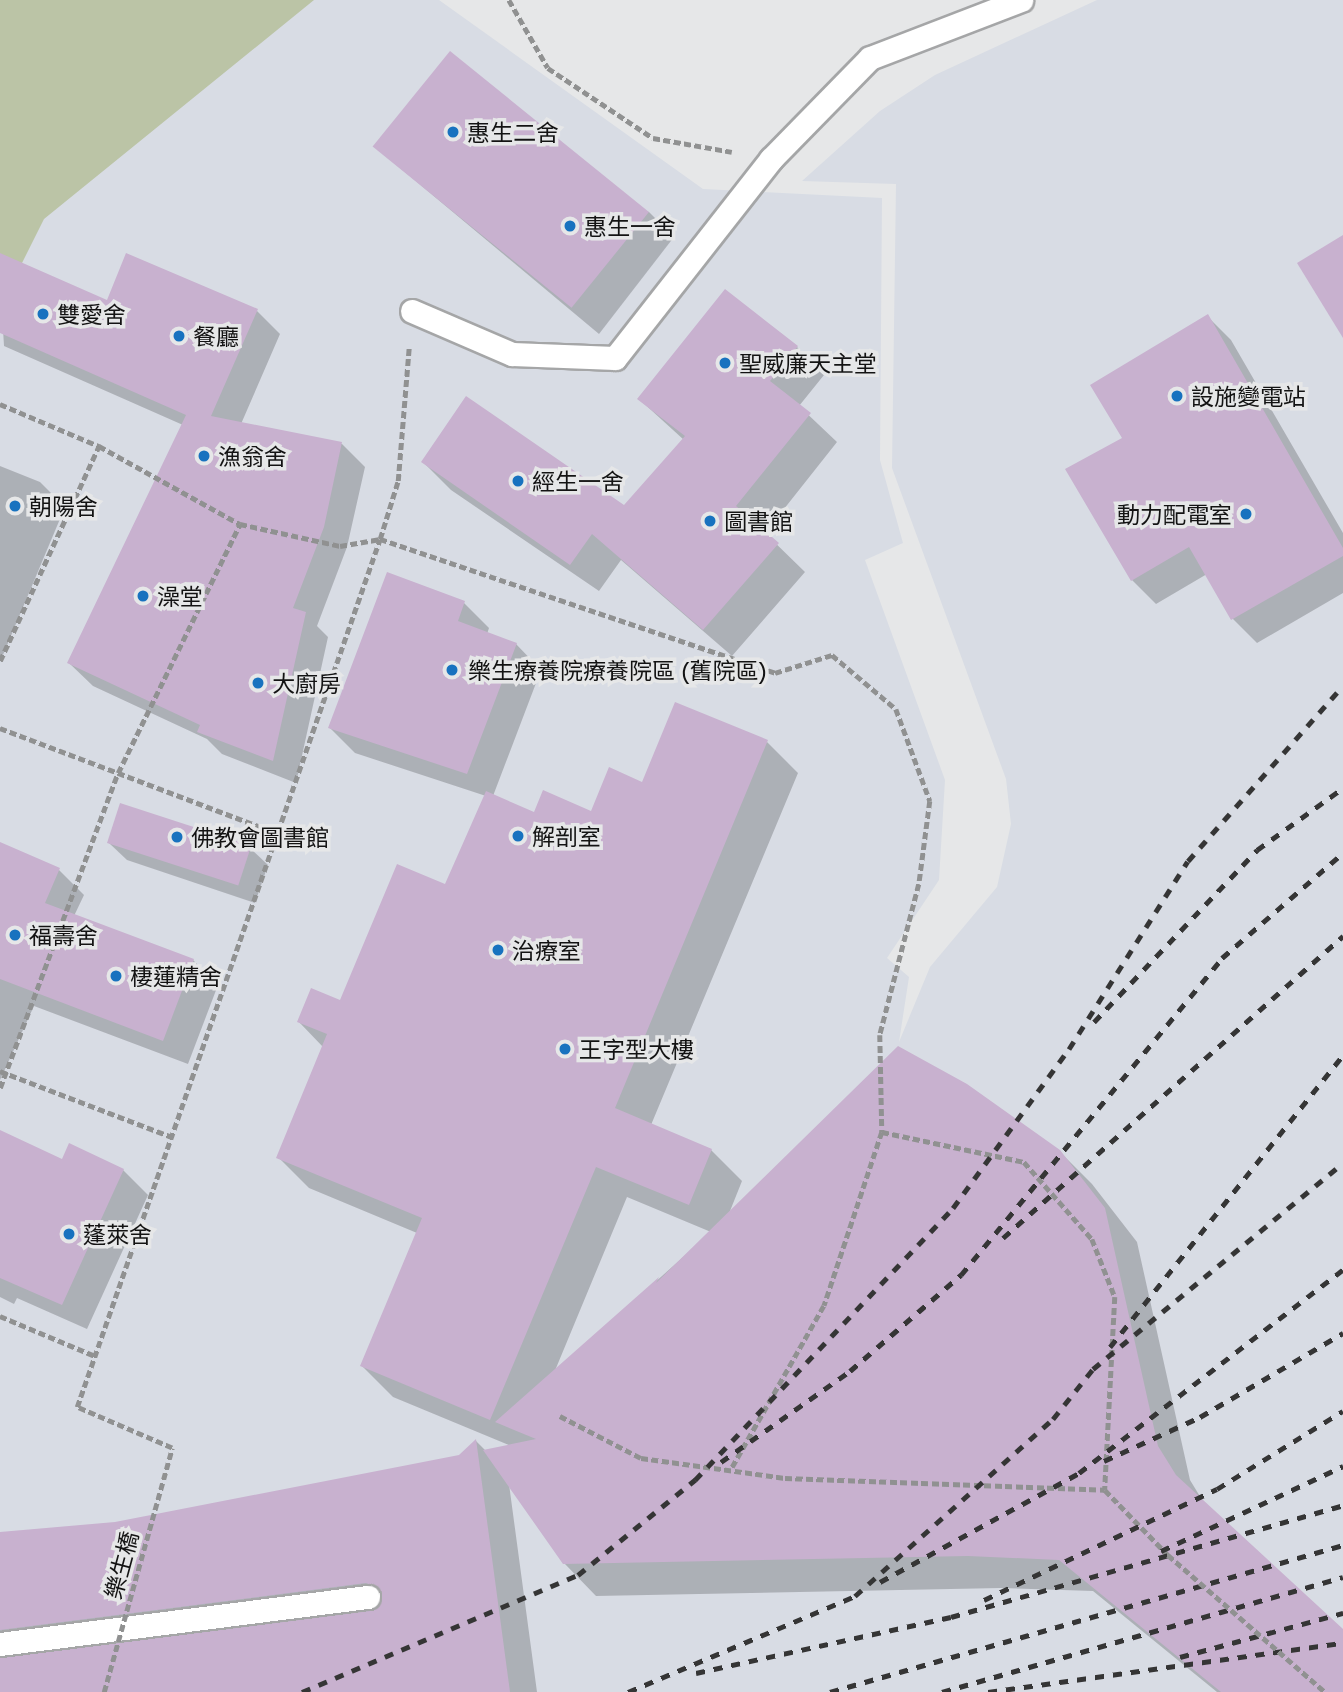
<!DOCTYPE html>
<html>
<head>
<meta charset="utf-8">
<style>
  body { margin:0 }
  #map { position:relative; width:1343px; height:1692px; overflow:hidden; background:#e6e7e8; font-family:"Golos Text","Noto Sans TC",sans-serif }
  div>[style] { position:absolute }
  .built>* { inset:0; background:#d8dce4 }
  .green>* { inset:0; background:#bbc4a6 }
  .shadow>* { inset:0; background:#0003 }
  .building>* { inset:0; background:#c8b1cf; transform-origin:0 0 }
  .path>* { height:4.5px; margin-top:-2.25px; transform-origin:0; background:repeating-linear-gradient(90deg,#909191 0 7px,transparent 0 10.5px) }
  .roads { filter:drop-shadow(2px 0 #a5a6a7) drop-shadow(-2px 0 #a5a6a7) drop-shadow(0 2px #a5a6a7) drop-shadow(0 -2px #a5a6a7) }
  .service>* { height:23px; margin:-11.5px; padding:0 11.5px; transform-origin:11.5px; border-radius:11.5px; background:#fff }
  .rail>* { height:5px; margin-top:-2.5px; transform-origin:0; background:repeating-linear-gradient(90deg,#353535 0 9px,transparent 0 18px) }
  .path-bridge>* { height:4.5px; margin-top:-2.25px; transform-origin:0; background:repeating-linear-gradient(90deg,#909191 0 7px,transparent 0 10.5px) }
  .dots>* { width:19px; height:19px; translate:-50% -50%; box-sizing:border-box; border:4px solid #e6e7e8; border-radius:50% }
  span { translate:-50% -50%; white-space:nowrap; text-align:center; line-height:1.15; -webkit-text-stroke:7px #e6e7e8; paint-order:stroke }
  .poi-label { font-size:23px; color:#131313 }
  .left { translate:0 -50%; text-align:left }
  .right { translate:-100% -50%; text-align:right }
  .street-label { font-size:23px; color:#131313 }
</style>
</head>
<body>
<div id="map">
  <div class="built">
    <i style="clip-path:polygon(311px 0,439px 0,703px 189px,882px 198px,880px 460px,903px 543px,865px 560px,945px 780px,939px 880px,887px 958px,909px 977px,899px 1042px,930px 967px,997px 887px,1011px 824px,1006px 779px,892px 468px,896px 184px,802px 181px,880px 111px,935px 75px,1097px 0,1343px 0,1343px 1692px,0 1692px,0 233px)"></i>
  </div>
  <div class="green">
    <i style="clip-path:polygon(0 0,314px 0,44px 219px,0 307px)"></i>
  </div>
  <div class="shadow">
    <i style="clip-path:polygon(375px 147px,649px 212px,674px 237px,599px 334px)"></i>
    <i style="clip-path:polygon(0 280px,108px 303px,257px 311px,280px 334px,241px 424px,342px 444px,365px 467px,347px 547px,317px 626px,328px 637px,296px 783px,222px 754px,207px 739px,93px 686px,69px 663px,183px 425px,4px 346px)"></i>
    <i style="clip-path:polygon(1207px 316px,1231px 340px,1343px 533px,1343px 593px,1257px 643px,1233px 619px,1207px 574px,1156px 604px,1132px 580px,1124px 438px)"></i>
    <i style="clip-path:polygon(797px 347px,824px 375px,799px 406px,837px 442px,765px 533px,805px 572px,732px 656px,621px 560px,599px 591px,451px 490px,423px 462px,625px 508px,684px 440px,639px 399px)"></i>
    <i style="clip-path:polygon(0 466px,40px 482px,65px 507px,0 662px)"></i>
    <i style="clip-path:polygon(evenodd,464px 603px,489px 628px,487px 634px,516px 644px,541px 670px,493px 796px,534px 814px,592px 813px,643px 784px,767px 742px,798px 773px,651px 1125px,711px 1150px,742px 1181px,728px 1216px,1059px 1151px,1092px 1184px,1137px 1242px,1190px 1480px,1204px 1503px,1343px 1631px,1343px 1692px,1217px 1692px,1093px 1591px,1001px 1588px,596px 1596px,564px 1563px,509px 1484px,537px 1692px,0 1692px,0 1534px,115px 1524px,459px 1456px,476px 1441px,486px 1451px,511px 1446px,393px 1397px,362px 1366px,417px 1233px,309px 1188px,278px 1157px,323px 1047px,299px 1022px,341px 1003px,446px 887px,486px 796px,355px 753px,330px 728px,464px 603px,627px 1197px,711px 1232px,554px 1373px,627px 1197px)"></i>
    <i style="clip-path:polygon(0 843px,59px 870px,84px 895px,74px 916px,193px 960px,218px 985px,188px 1064px,34px 1006px,0 1080px)"></i>
    <i style="clip-path:polygon(109px 843px,250px 848px,268px 865px,255px 903px,127px 860px)"></i>
    <i style="clip-path:polygon(0 1133px,63px 1161px,123px 1170px,148px 1195px,87px 1329px,17px 1298px,14px 1304px,0 1297px)"></i>
  </div>
  <div class="building">
    <i style="left:450px;top:51px;width:256px;height:123px;rotate:39deg"></i>
    <i style="clip-path:polygon(1343px 235px,1343px 338px,1297px 263px)"></i>
    <i style="clip-path:polygon(0 253px,107px 300px,126px 253px,258px 309px,211px 416px,342px 442px,324px 527px,293px 608px,306px 612px,273px 761px,197px 732px,200px 725px,67px 663px,186px 415px,0 333px)"></i>
    <i style="clip-path:polygon(725px 289px,798px 346px,770px 381px,811px 413px,736px 506px,779px 543px,703px 630px,592px 534px,570px 565px,421px 462px,466px 396px,624px 505px,685px 436px,637px 399px)"></i>
    <i style="clip-path:polygon(1208px 314px,1343px 548px,1343px 556px,1231px 620px,1189px 547px,1131px 581px,1065px 469px,1122px 438px,1090px 385px)"></i>
    <i style="clip-path:polygon(387px 572px,465px 601px,458px 621px,517px 643px,467px 774px,328px 728px)"></i>
    <i style="clip-path:polygon(675px 702px,768px 740px,615px 1108px,712px 1149px,689px 1205px,596px 1167px,490px 1420px,360px 1366px,422px 1218px,276px 1158px,327px 1034px,297px 1022px,311px 988px,340px 1000px,397px 864px,445px 884px,486px 791px,534px 812px,543px 790px,591px 811px,609px 767px,642px 782px)"></i>
    <i style="left:120px;top:803px;width:138px;height:42px;rotate:18deg"></i>
    <i style="clip-path:polygon(0 842px,60px 868px,45px 903px,194px 959px,163px 1041px,0 979px)"></i>
    <i style="clip-path:polygon(898px 1046px,967px 1084px,1060px 1150px,1105px 1208px,1158px 1446px,1176px 1475px,1343px 1629px,1343px 1692px,1221px 1692px,1059px 1560px,968px 1556px,563px 1564px,483px 1450px,536px 1439px,495px 1422px,659px 1277px,656px 1283px)"></i>
    <i style="clip-path:polygon(0 1130px,62px 1159px,69px 1143px,124px 1169px,62px 1305px,0 1278px)"></i>
    <i style="clip-path:polygon(476px 1439px,510px 1692px,0 1692px,0 1658px,370px 1611px,377px 1608px,382px 1596px,379px 1588px,366px 1583px,0 1630px,0 1532px,115px 1522px,459px 1455px)"></i>
  </div>
  <div class="path">
    <i style="left:509px;top:0;width:78px;rotate:60.2deg"></i>
    <i style="left:548px;top:68px;width:126px;rotate:33.7deg"></i>
    <i style="left:653px;top:138px;width:80px;rotate:10deg"></i>
    <i style="left:0;top:404px;width:108px;rotate:23deg"></i>
    <i style="left:99px;top:446px;width:161px;rotate:29deg"></i>
    <i style="left:240px;top:524px;width:102px;rotate:12.4deg"></i>
    <i style="left:340px;top:546px;width:41px;rotate:-9.9deg"></i>
    <i style="left:380px;top:539px;width:417px;rotate:18.7deg"></i>
    <i style="left:775px;top:673px;width:60px;rotate:-17.5deg"></i>
    <i style="left:832px;top:655px;width:84px;rotate:40.2deg"></i>
    <i style="left:896px;top:709px;width:98px;rotate:69.7deg"></i>
    <i style="left:930px;top:801px;width:84px;rotate:97.5deg"></i>
    <i style="left:919px;top:884px;width:156px;rotate:104.5deg"></i>
    <i style="left:880px;top:1035px;width:97px;rotate:88.8deg"></i>
    <i style="left:882px;top:1132px;width:183px;rotate:108.4deg"></i>
    <i style="left:824px;top:1306px;width:186px;rotate:119.6deg"></i>
    <i style="left:0;top:661px;width:237px;rotate:-65.3deg"></i>
    <i style="left:0;top:728px;width:298px;rotate:20.8deg"></i>
    <i style="left:0;top:1071px;width:184px;rotate:21deg"></i>
    <i style="left:0;top:1088px;width:336px;rotate:-69.5deg"></i>
    <i style="left:118px;top:773px;width:277px;rotate:-63.9deg"></i>
    <i style="left:882px;top:1132px;width:145px;rotate:11.9deg"></i>
    <i style="left:1024px;top:1162px;width:103px;rotate:48.6deg"></i>
    <i style="left:1092px;top:1239px;width:62px;rotate:68.4deg"></i>
    <i style="left:1115px;top:1297px;width:193px;rotate:93deg"></i>
    <i style="left:1105px;top:1490px;width:91px;rotate:45.9deg"></i>
    <i style="left:0;top:1316px;width:103px;rotate:22.8deg"></i>
    <i style="left:560px;top:1416px;width:91px;rotate:27.4deg"></i>
    <i style="left:641px;top:1458px;width:145px;rotate:7.9deg"></i>
    <i style="left:785px;top:1478px;width:320px;rotate:2.1deg"></i>
    <i style="left:172px;top:1448px;width:103px;rotate:-156.7deg"></i>
    <i style="left:77px;top:1407px;width:919px;rotate:-70.76deg"></i>
    <i style="left:380px;top:539px;width:61px;rotate:-72.8deg"></i>
    <i style="left:398px;top:481px;width:134px;rotate:-85.3deg"></i>
  </div>
  <div class="roads">
    <div class="service">
      <i style="left:412px;top:311px;width:109px;rotate:23.3deg"></i>
      <i style="left:512px;top:354px;width:103px;rotate:2.2deg"></i>
      <i style="left:615px;top:358px;width:253px;rotate:-51.9deg"></i>
      <i style="left:771px;top:159px;width:141px;rotate:-45.6deg"></i>
      <i style="left:870px;top:58px;width:162px;rotate:-21deg"></i>
      <i style="left:0;top:1644px;width:371px;rotate:-7.3deg"></i>
    </div>
  </div>
  <div class="rail">
    <i style="left:1094px;top:1022px;width:237px;rotate:-46.5deg"></i>
    <i style="left:1257px;top:850px;width:106px;rotate:-35.8deg"></i>
    <i style="left:1003px;top:1238px;width:455px;rotate:-41.6deg"></i>
    <i style="left:1110px;top:1347px;width:374px;rotate:-51.4deg"></i>
    <i style="left:1104px;top:1461px;width:106px;rotate:-24.6deg"></i>
    <i style="left:1200px;top:1417px;width:166px;rotate:-30.4deg"></i>
    <i style="left:721px;top:1462px;width:158px;rotate:-35.2deg"></i>
    <i style="left:850px;top:1371px;width:147px;rotate:-40.9deg"></i>
    <i style="left:961px;top:1275px;width:411px;rotate:-50.5deg"></i>
    <i style="left:1222px;top:958px;width:160px;rotate:-41deg"></i>
    <i style="left:1161px;top:1551px;width:201px;rotate:-25deg"></i>
    <i style="left:880px;top:1582px;width:227px;rotate:-28.7deg"></i>
    <i style="left:1079px;top:1473px;width:333px;rotate:-37.6deg"></i>
    <i style="left:984px;top:1600px;width:258px;rotate:-25.5deg"></i>
    <i style="left:1217px;top:1489px;width:148px;rotate:-31.8deg"></i>
    <i style="left:1180px;top:1657px;width:169px;rotate:-15.1deg"></i>
    <i style="left:696px;top:1673px;width:261px;rotate:-12.4deg"></i>
    <i style="left:951px;top:1617px;width:408px;rotate:-15.9deg"></i>
    <i style="left:302px;top:1692px;width:300px;rotate:-23deg"></i>
    <i style="left:578px;top:1575px;width:151px;rotate:-39.1deg"></i>
    <i style="left:695px;top:1480px;width:375px;rotate:-46.5deg"></i>
    <i style="left:953px;top:1208px;width:197px;rotate:-53.9deg"></i>
    <i style="left:1069px;top:1049px;width:222px;rotate:-57.7deg"></i>
    <i style="left:1188px;top:861px;width:234px;rotate:-48.5deg"></i>
    <i style="left:628px;top:1692px;width:246px;rotate:-22.9deg"></i>
    <i style="left:855px;top:1596px;width:266px;rotate:-41.8deg"></i>
    <i style="left:1053px;top:1419px;width:64px;rotate:-51.3deg"></i>
    <i style="left:1093px;top:1369px;width:324px;rotate:-39.5deg"></i>
    <i style="left:830px;top:1692px;width:534px;rotate:-15.99deg"></i>
    <i style="left:942px;top:1692px;width:417px;rotate:-16deg"></i>
    <i style="left:988px;top:1692px;width:358px;rotate:-7.9deg"></i>
  </div>
  <div class="path-bridge">
    <i style="left:1168px;top:1555px;width:208px;rotate:41.1deg"></i>
    <i style="left:104px;top:1692px;width:253px;rotate:-74.4deg"></i>
  </div>
  <div class="dots">
    <i style="left:453px;top:132px;background:#1872bf"></i>
    <i style="left:570px;top:226px;background:#1872bf"></i>
    <i style="left:43px;top:314px;background:#1872bf"></i>
    <i style="left:179px;top:336px;background:#1872bf"></i>
    <i style="left:725px;top:363px;background:#1872bf"></i>
    <i style="left:1177px;top:396px;background:#1872bf"></i>
    <i style="left:204px;top:456px;background:#1872bf"></i>
    <i style="left:518px;top:481px;background:#1872bf"></i>
    <i style="left:15px;top:506px;background:#1872bf"></i>
    <i style="left:1246px;top:514px;background:#1872bf"></i>
    <i style="left:710px;top:521px;background:#1872bf"></i>
    <i style="left:143px;top:596px;background:#1872bf"></i>
    <i style="left:452px;top:670px;background:#1872bf"></i>
    <i style="left:258px;top:683px;background:#1872bf"></i>
    <i style="left:518px;top:836px;background:#1872bf"></i>
    <i style="left:177px;top:837px;background:#1872bf"></i>
    <i style="left:15px;top:935px;background:#1872bf"></i>
    <i style="left:498px;top:950px;background:#1872bf"></i>
    <i style="left:116px;top:976px;background:#1872bf"></i>
    <i style="left:565px;top:1049px;background:#1872bf"></i>
    <i style="left:69px;top:1234px;background:#1872bf"></i>
  </div>
  <div class="poi-label">
    <span class="left" style="left:467px;top:132px">惠生二舍</span>
    <span class="left" style="left:584px;top:226px">惠生一舍</span>
    <span class="left" style="left:57px;top:314px">雙愛舍</span>
    <span class="left" style="left:193px;top:336px">餐廳</span>
    <span class="left" style="left:739px;top:363px">聖威廉天主堂</span>
    <span class="left" style="left:1191px;top:396px">設施變電站</span>
    <span class="left" style="left:218px;top:456px">漁翁舍</span>
    <span class="left" style="left:532px;top:481px">經生一舍</span>
    <span class="left" style="left:29px;top:506px">朝陽舍</span>
    <span class="right" style="left:1232px;top:514px">動力配電室</span>
    <span class="left" style="left:724px;top:521px">圖書館</span>
    <span class="left" style="left:157px;top:596px">澡堂</span>
    <span class="left" style="left:468px;top:670px">樂生療養院療養院區 (舊院區)</span>
    <span class="left" style="left:272px;top:683px">大廚房</span>
    <span class="left" style="left:532px;top:836px">解剖室</span>
    <span class="left" style="left:191px;top:837px">佛教會圖書館</span>
    <span class="left" style="left:29px;top:935px">福壽舍</span>
    <span class="left" style="left:512px;top:950px">治療室</span>
    <span class="left" style="left:130px;top:976px">棲蓮精舍</span>
    <span class="left" style="left:579px;top:1049px">王字型大樓</span>
    <span class="left" style="left:83px;top:1234px">蓬萊舍</span>
  </div>
  <div class="street-label">
    <span style="left:121px;top:1565px;rotate:-75deg">樂生橋</span>
  </div>
</div>
</body>
</html>
